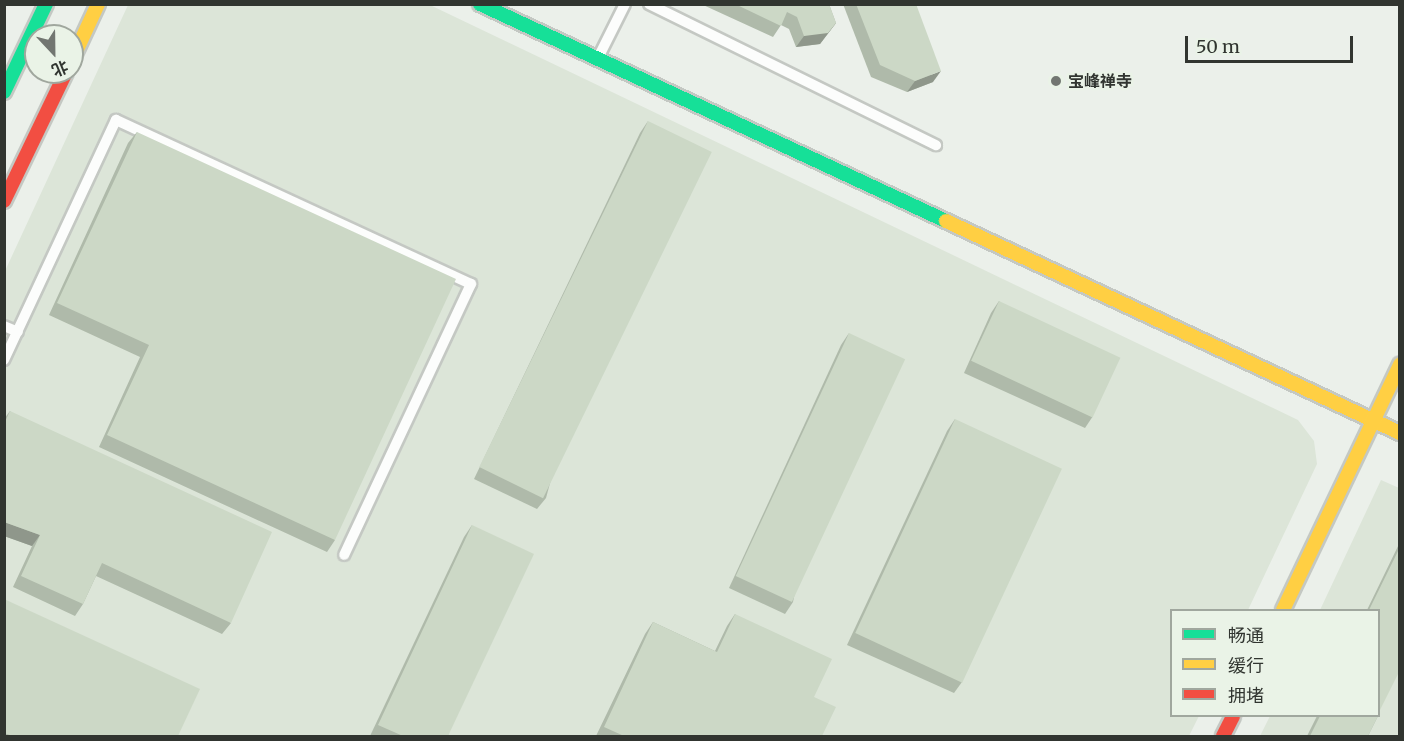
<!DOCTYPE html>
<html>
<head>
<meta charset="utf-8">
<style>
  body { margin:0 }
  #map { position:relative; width:1404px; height:741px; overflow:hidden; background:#ebf0ea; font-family:Merriweather,"Noto Sans SC",serif }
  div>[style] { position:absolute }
  .built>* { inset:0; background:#dce5d8 }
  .roads { filter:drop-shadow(2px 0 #c4c8c3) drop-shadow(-2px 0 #c4c8c3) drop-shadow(0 2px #c4c8c3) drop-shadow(0 -2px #c4c8c3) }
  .lane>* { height:10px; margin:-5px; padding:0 5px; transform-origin:5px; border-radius:5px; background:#fcfdfc }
  .fast>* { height:14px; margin:-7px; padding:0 7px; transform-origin:7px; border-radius:7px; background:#16e098 }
  .slow>* { height:14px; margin:-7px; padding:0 7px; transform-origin:7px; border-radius:7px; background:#ffcf43 }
  .jam>* { height:14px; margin:-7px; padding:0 7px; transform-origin:7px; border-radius:7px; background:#f24e42 }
  .wall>* { inset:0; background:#afbaaa }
  .shaded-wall>* { inset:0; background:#8f978b }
  .building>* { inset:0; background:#ccd8c6; transform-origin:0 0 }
  .dots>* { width:16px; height:16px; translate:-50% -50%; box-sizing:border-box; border:3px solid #eaf3e7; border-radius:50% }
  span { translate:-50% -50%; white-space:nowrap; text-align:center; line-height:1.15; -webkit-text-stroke:4.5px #eaf3e7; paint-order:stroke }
  .poi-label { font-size:16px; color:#313530; font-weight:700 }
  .left { translate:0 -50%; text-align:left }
  .frame { position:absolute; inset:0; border:6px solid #313530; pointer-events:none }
  .legend { position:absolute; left:1170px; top:609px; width:210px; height:108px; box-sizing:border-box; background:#eaf3e7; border:2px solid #a0a79e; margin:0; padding:8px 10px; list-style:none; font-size:18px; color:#313530 }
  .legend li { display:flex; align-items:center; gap:12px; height:30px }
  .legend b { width:30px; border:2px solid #a0a79e }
  .north { position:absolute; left:24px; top:24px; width:60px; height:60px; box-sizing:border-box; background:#eaf3e7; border:2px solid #a0a79e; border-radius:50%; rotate:158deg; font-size:16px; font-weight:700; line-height:24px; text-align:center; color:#313530 }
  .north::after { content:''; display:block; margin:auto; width:21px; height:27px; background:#727671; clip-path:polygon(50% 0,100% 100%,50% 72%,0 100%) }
  .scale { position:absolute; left:1185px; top:36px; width:168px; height:27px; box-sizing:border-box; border:3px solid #313530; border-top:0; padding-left:8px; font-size:18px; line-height:21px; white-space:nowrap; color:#313530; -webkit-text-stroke:4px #eaf3e7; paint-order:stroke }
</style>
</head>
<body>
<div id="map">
  <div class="built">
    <i style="clip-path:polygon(128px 5px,430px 5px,1298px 420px,1314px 441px,1317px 464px,1248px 610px,1172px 610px,1172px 716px,1199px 716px,1189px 736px,5px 736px,5px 271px)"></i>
    <i style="clip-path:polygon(1381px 480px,1399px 488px,1399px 736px,1260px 736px,1270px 716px,1378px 716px,1378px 610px,1320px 610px)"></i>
  </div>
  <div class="roads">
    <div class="lane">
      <i style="left:649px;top:4px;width:320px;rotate:26.2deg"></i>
      <i style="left:598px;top:58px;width:60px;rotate:-63.4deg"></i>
      <i style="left:4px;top:326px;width:15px;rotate:23deg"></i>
      <i style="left:4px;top:360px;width:265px;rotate:-65deg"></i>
      <i style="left:116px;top:120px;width:391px;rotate:24.8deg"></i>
      <i style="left:471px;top:284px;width:299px;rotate:115.1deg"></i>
    </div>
    <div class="fast">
      <i style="left:480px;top:4px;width:514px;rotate:24.97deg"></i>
      <i style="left:4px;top:92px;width:98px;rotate:-64.5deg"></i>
    </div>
    <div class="slow">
      <i style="left:72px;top:60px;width:62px;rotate:-65.1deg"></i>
      <i style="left:946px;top:221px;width:501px;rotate:25.03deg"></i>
      <i style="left:1283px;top:610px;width:272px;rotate:-64.5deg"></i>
    </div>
    <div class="jam">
      <i style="left:4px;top:201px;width:143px;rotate:-64.3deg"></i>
      <i style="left:1223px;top:736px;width:22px;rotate:-63deg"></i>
    </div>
  </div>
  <div class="wall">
    <i style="clip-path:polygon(701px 4px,829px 4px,836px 23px,820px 44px,796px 47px,789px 29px,781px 25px,773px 37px)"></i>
    <i style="clip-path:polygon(843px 4px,916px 4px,933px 82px,907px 92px,871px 77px)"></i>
    <i style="clip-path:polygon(648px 121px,546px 498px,537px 509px,474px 479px,640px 133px)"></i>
    <i style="clip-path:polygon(137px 132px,335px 540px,327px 552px,99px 447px,140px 357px,49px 315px,128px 143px)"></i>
    <i style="clip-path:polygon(999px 301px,1093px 416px,1085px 428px,964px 373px,991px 313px)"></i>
    <i style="clip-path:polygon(849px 333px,793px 602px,785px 614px,729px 588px,841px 345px)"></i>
    <i style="clip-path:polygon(10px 411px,231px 623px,222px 634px,96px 576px,83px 604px,75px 616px,13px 587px,32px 546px,4px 536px,4px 419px)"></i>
    <i style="clip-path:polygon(955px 419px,962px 682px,954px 693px,847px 645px,947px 431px)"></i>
    <i style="clip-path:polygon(472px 525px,448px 736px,370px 736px,464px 537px)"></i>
    <i style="clip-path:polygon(1400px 542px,1400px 670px,1378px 610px,1367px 610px)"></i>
    <i style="clip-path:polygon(4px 599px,178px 736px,4px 736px)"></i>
    <i style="clip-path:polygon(735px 614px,814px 697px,822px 736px,596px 736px,645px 634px,653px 622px,715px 651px,727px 626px)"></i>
    <i style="clip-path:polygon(1317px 716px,1378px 716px,1368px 736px,1307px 736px)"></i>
  </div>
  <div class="shaded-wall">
    <i style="clip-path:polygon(836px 23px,820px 44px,796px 47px,804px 36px)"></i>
    <i style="clip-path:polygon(941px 71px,933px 82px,907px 92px,915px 81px)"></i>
    <i style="clip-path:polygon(4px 522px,40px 535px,32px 546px,4px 536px)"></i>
  </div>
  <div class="building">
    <i style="clip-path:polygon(735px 4px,829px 4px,836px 23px,828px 33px,804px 36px,797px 17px,787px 12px,781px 26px)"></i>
    <i style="clip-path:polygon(856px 4px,916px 4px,941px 71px,915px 81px,880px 65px)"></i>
    <i style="left:648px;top:121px;width:71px;height:385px;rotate:26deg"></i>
    <i style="clip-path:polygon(137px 132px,456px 279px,335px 540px,107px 435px,149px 345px,57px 303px)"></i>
    <i style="left:999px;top:301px;width:134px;height:66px;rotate:25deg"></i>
    <i style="left:849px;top:333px;width:62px;height:268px;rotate:25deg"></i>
    <i style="clip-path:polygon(10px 411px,272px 532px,231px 623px,102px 563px,83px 604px,21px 576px,40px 535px,4px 522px,4px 424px)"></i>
    <i style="left:955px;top:419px;width:118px;height:236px;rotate:25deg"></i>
    <i style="clip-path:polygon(472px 525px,534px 554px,448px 736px,403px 736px,378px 725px)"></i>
    <i style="clip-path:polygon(1400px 547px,1400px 670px,1378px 714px,1378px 610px,1369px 610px)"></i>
    <i style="clip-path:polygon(4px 599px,200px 689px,178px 736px,13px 736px,4px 733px)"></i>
    <i style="clip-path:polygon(735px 614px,832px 659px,814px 697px,836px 707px,822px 736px,624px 736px,604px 727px,653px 622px,717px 652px)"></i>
    <i style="clip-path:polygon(1320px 716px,1378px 716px,1368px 736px,1310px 736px)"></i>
  </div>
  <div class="dots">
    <i style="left:1056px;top:81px;background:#727671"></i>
  </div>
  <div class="poi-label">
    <span class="left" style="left:1068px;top:81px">宝峰禅寺</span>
  </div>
  <div class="frame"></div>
  <ul class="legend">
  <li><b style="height:8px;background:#16e098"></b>畅通</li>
  <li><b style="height:8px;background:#ffcf43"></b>缓行</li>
  <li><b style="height:8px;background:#f24e42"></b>拥堵</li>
  </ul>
  <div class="north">北</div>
  <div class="scale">50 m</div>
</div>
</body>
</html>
